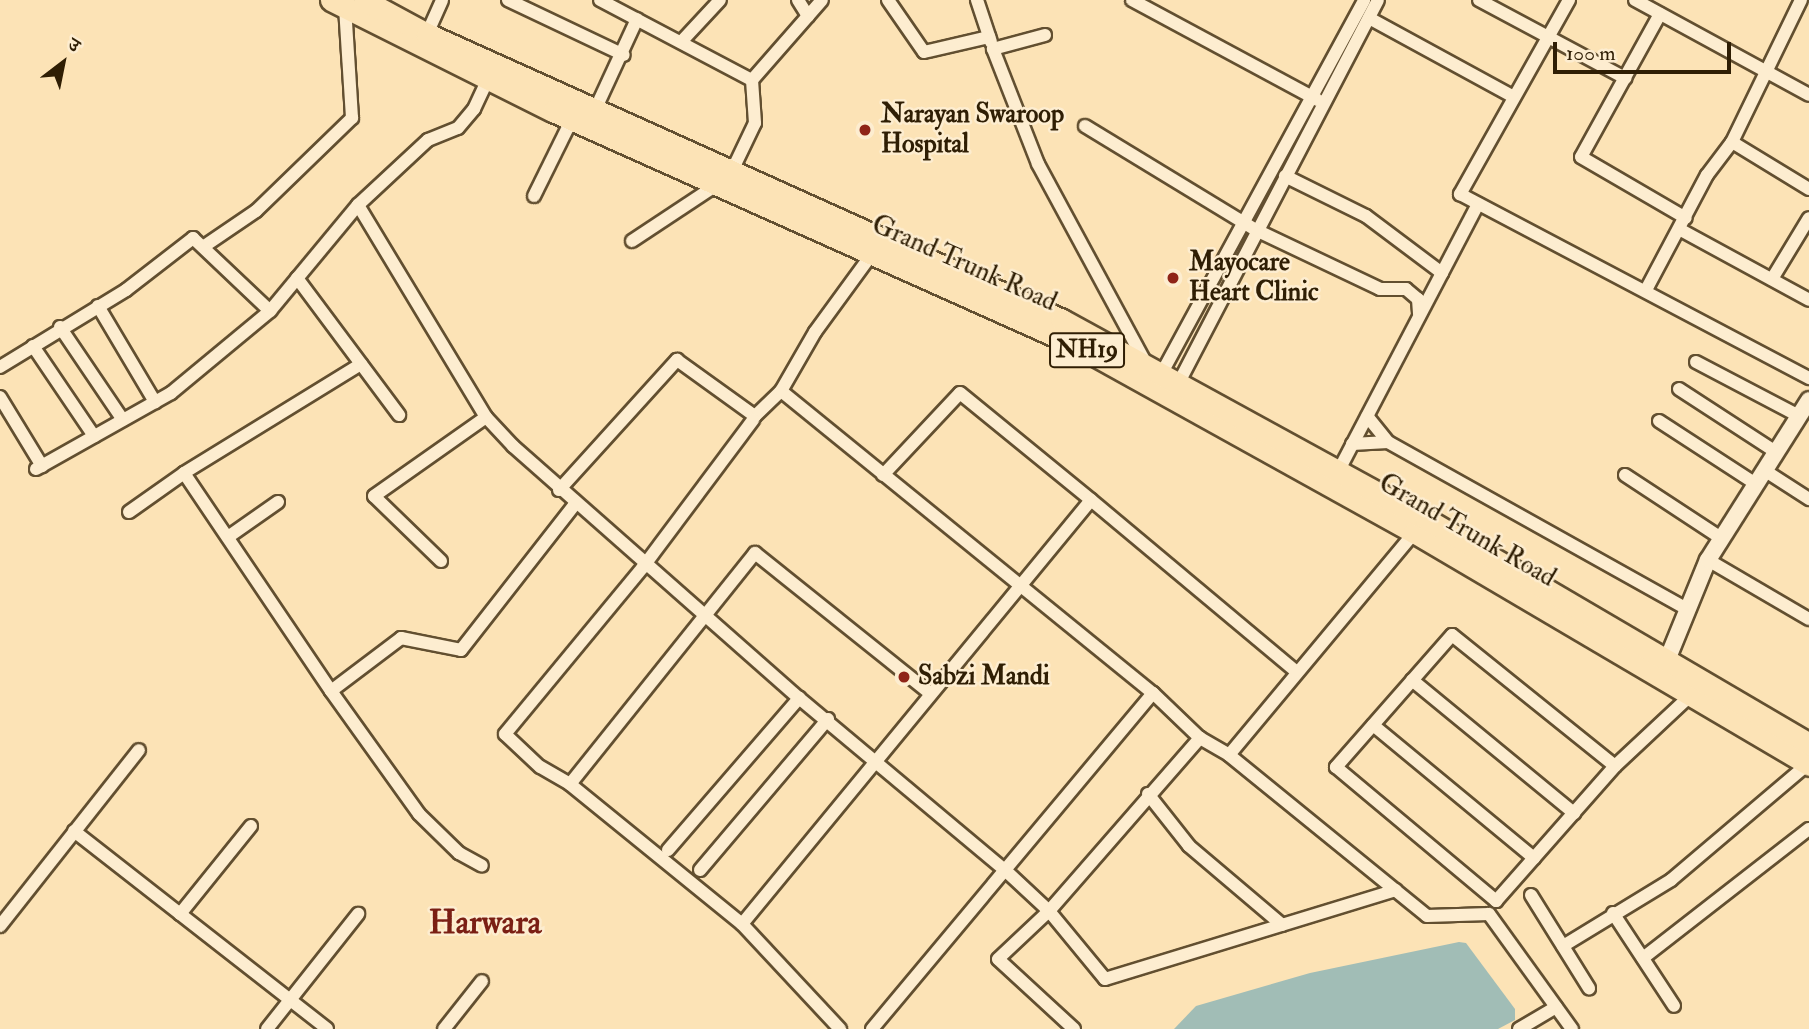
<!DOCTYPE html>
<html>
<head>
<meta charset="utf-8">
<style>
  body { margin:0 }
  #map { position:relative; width:1809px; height:1029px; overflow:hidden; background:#fce3b6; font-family:"IM FELL Double Pica","Noto Serif Devanagari",serif }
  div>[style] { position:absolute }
  .water>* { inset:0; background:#a1bdb6 }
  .roads { filter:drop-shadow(2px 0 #624f30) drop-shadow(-2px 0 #624f30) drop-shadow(0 2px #624f30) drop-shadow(0 -2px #624f30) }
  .minor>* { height:12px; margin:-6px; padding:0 6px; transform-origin:6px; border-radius:6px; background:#fdedd0 }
  .tertiary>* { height:16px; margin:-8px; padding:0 8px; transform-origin:8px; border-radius:8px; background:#fdedd0 }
  .trunk>* { height:21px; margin:-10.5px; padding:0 10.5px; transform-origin:10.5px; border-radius:10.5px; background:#fce3b6 }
  .dots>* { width:19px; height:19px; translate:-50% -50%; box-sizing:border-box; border:4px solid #fdedd0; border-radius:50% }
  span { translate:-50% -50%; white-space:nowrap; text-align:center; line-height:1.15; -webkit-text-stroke:5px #fdedd0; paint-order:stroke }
  .shield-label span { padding:2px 5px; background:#fdedd0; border:2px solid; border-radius:5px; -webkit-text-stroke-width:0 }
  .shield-label { font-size:24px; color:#2f1e04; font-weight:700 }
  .poi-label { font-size:26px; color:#2f1e04; font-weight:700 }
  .left { translate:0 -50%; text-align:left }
  .street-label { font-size:26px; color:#2f1e04 }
  .district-label { font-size:33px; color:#7a1f14; font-weight:700 }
  .north { position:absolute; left:28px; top:28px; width:70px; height:70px; -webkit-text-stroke:5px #fdedd0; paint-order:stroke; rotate:32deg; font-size:19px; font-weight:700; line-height:28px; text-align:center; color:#2f1e04 }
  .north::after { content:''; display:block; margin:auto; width:24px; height:32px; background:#2f1e04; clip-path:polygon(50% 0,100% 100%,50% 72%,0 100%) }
  .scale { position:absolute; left:1553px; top:42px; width:178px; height:32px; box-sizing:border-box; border:4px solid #2f1e04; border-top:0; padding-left:9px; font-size:21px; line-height:24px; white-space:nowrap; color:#2f1e04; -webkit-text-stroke:5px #fdedd0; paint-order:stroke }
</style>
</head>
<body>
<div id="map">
  <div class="water">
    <i style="clip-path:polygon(1459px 942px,1466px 943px,1515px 1009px,1515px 1020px,1498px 1029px,1174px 1029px,1196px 1006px,1310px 973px)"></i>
  </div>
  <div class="roads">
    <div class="minor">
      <i style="left:508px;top:0;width:128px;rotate:25.4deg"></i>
      <i style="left:600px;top:0;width:172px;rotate:27.8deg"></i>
      <i style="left:798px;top:0;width:19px;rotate:58deg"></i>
      <i style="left:888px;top:0;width:63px;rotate:55.3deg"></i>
      <i style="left:924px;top:52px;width:67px;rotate:-13deg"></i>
      <i style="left:977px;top:0;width:44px;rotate:71.6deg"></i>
      <i style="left:1132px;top:0;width:211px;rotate:28.3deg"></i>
      <i style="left:1479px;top:0;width:166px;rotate:28.1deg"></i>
      <i style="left:1569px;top:0;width:223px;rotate:119.3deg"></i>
      <i style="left:1460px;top:194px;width:395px;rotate:27.8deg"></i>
      <i style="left:1635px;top:0;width:198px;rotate:28.6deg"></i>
      <i style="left:1660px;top:14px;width:163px;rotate:118.9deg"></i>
      <i style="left:1581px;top:157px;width:121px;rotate:30.2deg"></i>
      <i style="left:1369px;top:18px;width:165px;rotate:28.6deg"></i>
      <i style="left:427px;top:34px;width:37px;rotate:-66deg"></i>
      <i style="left:1045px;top:35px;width:54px;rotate:164.9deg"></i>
      <i style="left:993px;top:49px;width:123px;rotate:68.6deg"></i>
      <i style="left:1038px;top:164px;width:227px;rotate:61.6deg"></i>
      <i style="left:681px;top:42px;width:57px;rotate:-47.1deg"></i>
      <i style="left:595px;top:110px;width:100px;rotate:-65.2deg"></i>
      <i style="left:1085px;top:126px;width:200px;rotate:31.3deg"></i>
      <i style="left:1256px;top:230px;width:137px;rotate:25.4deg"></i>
      <i style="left:1380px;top:289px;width:26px"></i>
      <i style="left:1406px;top:289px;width:16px;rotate:40deg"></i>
      <i style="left:1418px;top:299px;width:15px;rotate:86deg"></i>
      <i style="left:1732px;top:142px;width:90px;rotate:31.4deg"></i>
      <i style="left:732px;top:171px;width:53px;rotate:-64.4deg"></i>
      <i style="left:755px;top:123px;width:43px;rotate:-94deg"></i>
      <i style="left:752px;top:80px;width:106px;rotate:-48.8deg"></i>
      <i style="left:1285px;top:176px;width:90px;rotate:26.3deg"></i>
      <i style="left:1366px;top:216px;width:95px;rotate:36.9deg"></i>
      <i style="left:534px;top:196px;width:86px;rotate:-63.7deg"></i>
      <i style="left:358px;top:205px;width:248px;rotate:58.9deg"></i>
      <i style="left:486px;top:417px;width:40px;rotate:47deg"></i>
      <i style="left:513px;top:446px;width:381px;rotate:41.4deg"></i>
      <i style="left:799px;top:698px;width:268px;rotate:39.9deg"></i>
      <i style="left:1005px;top:870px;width:60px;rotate:43deg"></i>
      <i style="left:1049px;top:911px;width:88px;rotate:50.5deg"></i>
      <i style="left:1105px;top:979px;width:304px;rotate:-17deg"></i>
      <i style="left:1679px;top:229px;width:148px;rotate:28.6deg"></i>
      <i style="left:632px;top:241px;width:103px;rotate:-33.5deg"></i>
      <i style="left:203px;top:247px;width:64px;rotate:-34.2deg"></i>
      <i style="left:256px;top:211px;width:134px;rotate:-44.1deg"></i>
      <i style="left:352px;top:118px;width:111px;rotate:-93.6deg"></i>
      <i style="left:297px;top:278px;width:171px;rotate:53.3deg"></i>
      <i style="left:1772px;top:279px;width:71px;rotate:-58.8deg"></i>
      <i style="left:1646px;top:290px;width:130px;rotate:-62.1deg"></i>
      <i style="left:1707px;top:175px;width:41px;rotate:-52.9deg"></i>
      <i style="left:1732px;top:142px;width:158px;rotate:-64.1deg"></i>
      <i style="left:98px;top:306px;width:112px;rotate:59.3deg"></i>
      <i style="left:60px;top:327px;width:112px;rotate:55.9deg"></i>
      <i style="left:33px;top:346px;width:109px;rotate:55.9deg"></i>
      <i style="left:1696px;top:362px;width:116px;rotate:27.7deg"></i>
      <i style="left:361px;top:364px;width:208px;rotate:148.4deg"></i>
      <i style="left:184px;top:473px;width:263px;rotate:56deg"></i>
      <i style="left:331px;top:691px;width:88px;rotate:-37.1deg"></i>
      <i style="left:401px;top:638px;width:61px;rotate:11.3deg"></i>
      <i style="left:461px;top:650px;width:185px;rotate:-52deg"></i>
      <i style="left:0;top:367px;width:148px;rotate:-31.4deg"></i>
      <i style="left:126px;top:290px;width:85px;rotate:-37.8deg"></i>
      <i style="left:193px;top:238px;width:106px;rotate:43.5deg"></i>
      <i style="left:1158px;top:380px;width:432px;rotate:-61.5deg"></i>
      <i style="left:1176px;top:388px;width:437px;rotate:-62.5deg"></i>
      <i style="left:1679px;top:389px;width:116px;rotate:33deg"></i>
      <i style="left:781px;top:391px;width:68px;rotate:-60deg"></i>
      <i style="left:815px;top:332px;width:100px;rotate:-53.9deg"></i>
      <i style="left:0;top:397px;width:81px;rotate:58.7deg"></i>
      <i style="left:1659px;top:421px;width:116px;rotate:33deg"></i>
      <i style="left:1388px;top:442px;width:344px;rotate:29.2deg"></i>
      <i style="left:1352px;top:444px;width:36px;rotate:-3deg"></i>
      <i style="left:1388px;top:442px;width:33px;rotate:-129deg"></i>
      <i style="left:36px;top:469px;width:155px;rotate:-29.4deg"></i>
      <i style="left:171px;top:393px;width:129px;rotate:-39.6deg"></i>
      <i style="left:270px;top:311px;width:138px;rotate:-50.3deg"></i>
      <i style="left:358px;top:205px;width:96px;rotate:-42.9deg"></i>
      <i style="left:428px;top:140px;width:32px;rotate:-22deg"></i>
      <i style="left:458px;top:128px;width:25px;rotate:-50deg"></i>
      <i style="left:474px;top:109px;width:33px;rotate:-65deg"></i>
      <i style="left:1339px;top:470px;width:300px;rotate:-62.4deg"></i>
      <i style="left:1764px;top:470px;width:54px;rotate:32.8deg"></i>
      <i style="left:883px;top:475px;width:112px;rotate:-46.8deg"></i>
      <i style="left:960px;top:393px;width:169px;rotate:39.2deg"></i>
      <i style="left:1625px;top:475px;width:115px;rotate:33.3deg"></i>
      <i style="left:559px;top:490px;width:176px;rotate:-47.8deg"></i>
      <i style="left:677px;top:360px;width:96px;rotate:35.7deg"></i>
      <i style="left:755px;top:416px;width:36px;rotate:-44deg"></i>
      <i style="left:781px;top:391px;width:479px;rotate:39.1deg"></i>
      <i style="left:1153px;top:693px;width:65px;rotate:43.8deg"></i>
      <i style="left:1200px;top:738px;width:34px;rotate:30deg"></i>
      <i style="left:1229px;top:755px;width:255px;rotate:39.1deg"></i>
      <i style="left:1427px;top:916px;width:62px;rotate:-1.8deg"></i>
      <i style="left:1489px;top:914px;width:142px;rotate:54.2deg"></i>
      <i style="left:129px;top:512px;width:67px;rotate:-35.3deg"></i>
      <i style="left:228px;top:537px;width:61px;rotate:-35deg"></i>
      <i style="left:1708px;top:560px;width:117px;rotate:30.3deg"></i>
      <i style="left:441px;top:561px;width:93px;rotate:-135.9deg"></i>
      <i style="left:374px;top:496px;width:137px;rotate:-35.2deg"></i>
      <i style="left:1412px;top:680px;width:210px;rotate:39.4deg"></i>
      <i style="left:331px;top:691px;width:151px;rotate:54.4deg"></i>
      <i style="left:419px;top:814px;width:56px;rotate:44.3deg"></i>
      <i style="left:459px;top:853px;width:26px;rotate:29deg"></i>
      <i style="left:1373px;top:725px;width:209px;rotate:39.6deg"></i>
      <i style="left:1229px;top:755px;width:294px;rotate:-50.2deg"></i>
      <i style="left:1615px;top:766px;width:209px;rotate:-141.2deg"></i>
      <i style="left:1452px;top:635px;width:176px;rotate:131.3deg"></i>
      <i style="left:1336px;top:767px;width:209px;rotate:39.9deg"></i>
      <i style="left:1496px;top:901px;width:180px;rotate:-48.6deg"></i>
      <i style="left:1615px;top:766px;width:105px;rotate:-43.1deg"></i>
      <i style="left:570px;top:784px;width:296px;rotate:-51.3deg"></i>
      <i style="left:755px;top:553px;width:224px;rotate:38.7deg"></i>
      <i style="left:1148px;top:794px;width:66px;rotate:51.7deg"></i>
      <i style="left:1189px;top:846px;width:122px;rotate:40.3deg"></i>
      <i style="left:74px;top:831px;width:321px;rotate:38deg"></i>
      <i style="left:668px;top:850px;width:201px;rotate:-49.2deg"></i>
      <i style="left:700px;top:870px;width:198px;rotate:-49.7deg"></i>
      <i style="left:1531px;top:895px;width:110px;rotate:58.1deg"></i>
      <i style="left:1613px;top:913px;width:111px;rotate:56.7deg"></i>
      <i style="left:180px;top:914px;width:113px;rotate:-51.1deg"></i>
      <i style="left:742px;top:924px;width:222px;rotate:-140.9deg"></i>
      <i style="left:570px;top:784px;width:34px;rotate:-150deg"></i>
      <i style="left:540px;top:767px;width:48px;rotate:-136.7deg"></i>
      <i style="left:505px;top:734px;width:217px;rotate:-50.4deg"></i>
      <i style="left:643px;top:567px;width:184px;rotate:-53.2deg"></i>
      <i style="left:0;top:926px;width:224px;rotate:-51.7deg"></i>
      <i style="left:1563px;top:946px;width:127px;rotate:-31.4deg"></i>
      <i style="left:1671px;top:880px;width:180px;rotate:-40.3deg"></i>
      <i style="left:1643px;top:958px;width:210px;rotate:-37.9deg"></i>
      <i style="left:267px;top:1029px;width:147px;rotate:-51.6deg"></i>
      <i style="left:444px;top:1029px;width:61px;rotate:-51.6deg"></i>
      <i style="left:840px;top:1029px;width:144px;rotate:-133deg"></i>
      <i style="left:742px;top:924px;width:549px;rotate:-50.54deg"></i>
      <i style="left:1091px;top:500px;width:268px;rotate:39.9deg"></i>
      <i style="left:872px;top:1029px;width:438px;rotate:-50.1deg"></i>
      <i style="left:1074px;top:1029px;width:103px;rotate:-137.4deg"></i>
      <i style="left:998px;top:959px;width:70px;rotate:-43.3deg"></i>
      <i style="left:1049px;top:911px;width:230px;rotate:-48.9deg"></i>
      <i style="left:1519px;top:1029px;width:43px;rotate:-30.7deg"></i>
    </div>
    <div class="tertiary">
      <i style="left:1663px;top:670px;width:119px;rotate:-67.8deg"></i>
      <i style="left:1708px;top:560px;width:189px;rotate:-57.7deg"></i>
    </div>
    <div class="trunk">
      <i style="left:331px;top:0;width:248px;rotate:26.6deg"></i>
      <i style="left:553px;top:111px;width:575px;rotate:24.11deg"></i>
      <i style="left:1078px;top:346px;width:384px;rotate:29deg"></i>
      <i style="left:1414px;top:532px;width:459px;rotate:30.5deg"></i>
      <i style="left:364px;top:0;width:72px;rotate:28.4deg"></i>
      <i style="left:427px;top:34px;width:696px;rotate:24.25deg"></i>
      <i style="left:1062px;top:320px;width:415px;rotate:28.7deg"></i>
      <i style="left:1426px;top:519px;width:444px;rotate:30.4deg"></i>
    </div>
  </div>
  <div class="dots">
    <i style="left:865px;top:130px;background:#8f2418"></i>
    <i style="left:1173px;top:278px;background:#8f2418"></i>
    <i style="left:904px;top:677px;background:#8f2418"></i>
  </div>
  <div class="shield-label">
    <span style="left:1087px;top:350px">NH19</span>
  </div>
  <div class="poi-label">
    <span class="left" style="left:881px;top:130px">Narayan Swaroop<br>Hospital</span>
    <span class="left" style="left:1189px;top:278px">Mayocare<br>Heart Clinic</span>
    <span class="left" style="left:918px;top:677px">Sabzi Mandi</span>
  </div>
  <div class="street-label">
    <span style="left:964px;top:264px;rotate:24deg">Grand Trunk Road</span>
    <span style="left:1467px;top:531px;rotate:30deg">Grand Trunk Road</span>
  </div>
  <div class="district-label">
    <span style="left:485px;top:923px">Harwara</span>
  </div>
  <div class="north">उ</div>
  <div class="scale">100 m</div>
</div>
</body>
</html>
